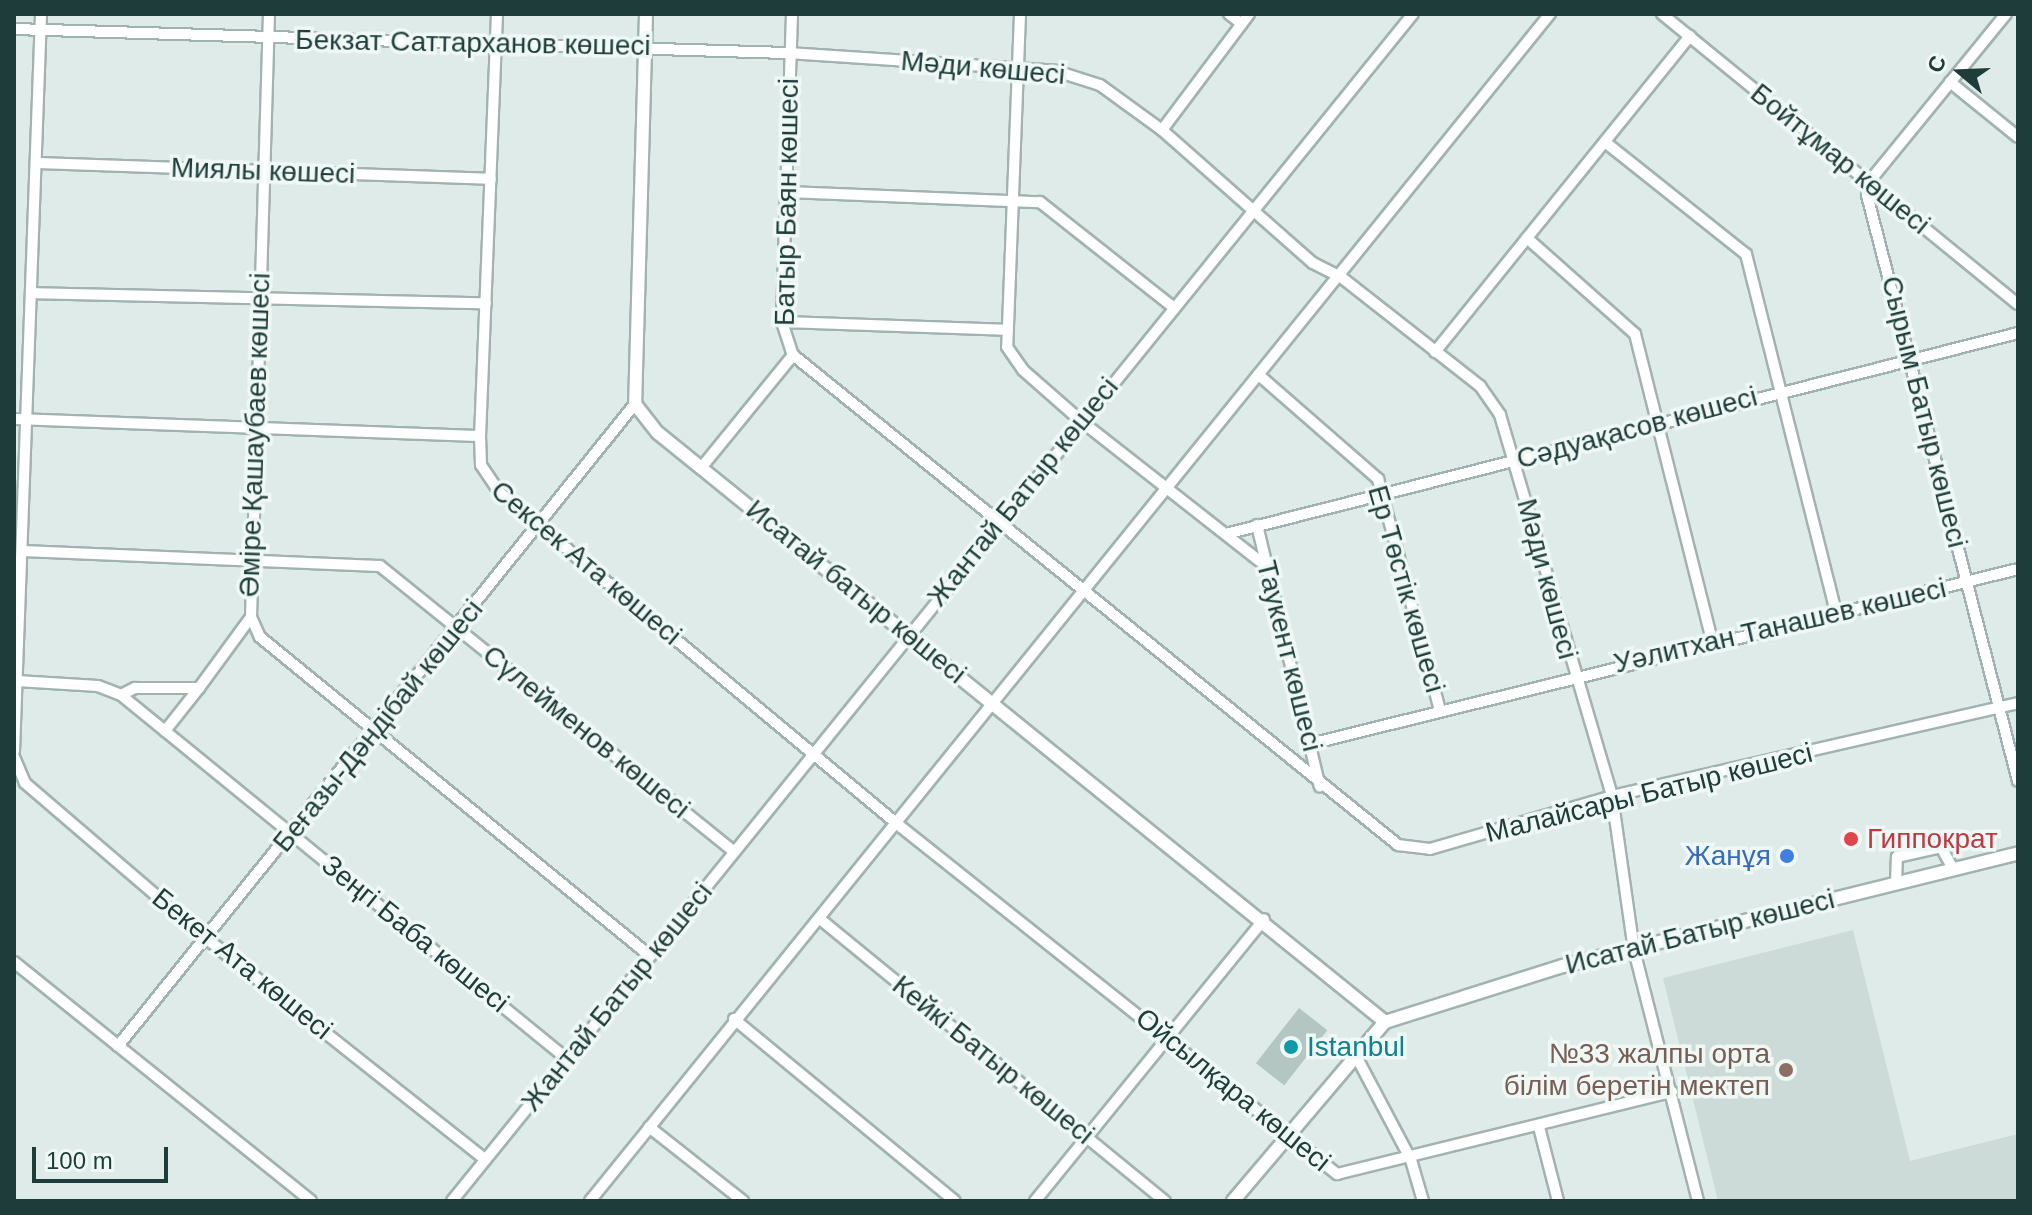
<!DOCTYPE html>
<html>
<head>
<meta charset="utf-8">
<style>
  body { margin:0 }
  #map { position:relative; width:2032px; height:1215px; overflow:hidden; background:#deebe8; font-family:Helvetica,sans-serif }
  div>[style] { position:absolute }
  .built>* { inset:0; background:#ccdbd7 }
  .building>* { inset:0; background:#b3c6c1; transform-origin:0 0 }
  .roads { filter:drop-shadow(2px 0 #a1b3b0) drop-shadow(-2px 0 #a1b3b0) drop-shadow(0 2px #a1b3b0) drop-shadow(0 -2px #a1b3b0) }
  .minor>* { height:10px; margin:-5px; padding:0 5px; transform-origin:5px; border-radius:5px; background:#fff }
  .tertiary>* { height:12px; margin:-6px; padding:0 6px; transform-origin:6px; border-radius:6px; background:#fff }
  .dots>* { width:22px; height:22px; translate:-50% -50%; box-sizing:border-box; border:4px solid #eff8f5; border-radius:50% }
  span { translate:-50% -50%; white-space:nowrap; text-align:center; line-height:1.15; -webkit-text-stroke:7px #eff8f5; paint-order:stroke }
  .street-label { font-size:28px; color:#1e3d3a }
  .health-label { font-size:28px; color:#be3a42 }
  .left { translate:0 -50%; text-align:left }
  .shop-label { font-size:28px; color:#366cbe }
  .right { translate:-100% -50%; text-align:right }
  .culture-label { font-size:28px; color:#0d838f }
  .education-label { font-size:28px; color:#785e54 }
  .frame { position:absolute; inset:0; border:16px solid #1e3d3a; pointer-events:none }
  .north { position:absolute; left:1920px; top:32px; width:80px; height:80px; -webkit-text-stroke:6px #eff8f5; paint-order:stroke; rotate:289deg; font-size:22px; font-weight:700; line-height:32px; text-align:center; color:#1e3d3a }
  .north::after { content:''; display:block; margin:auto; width:28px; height:36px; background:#1e3d3a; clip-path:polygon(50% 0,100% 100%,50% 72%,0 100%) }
  .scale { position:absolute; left:32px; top:1147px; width:136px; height:36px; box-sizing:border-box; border:4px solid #1e3d3a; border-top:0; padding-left:10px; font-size:24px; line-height:28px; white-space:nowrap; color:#1e3d3a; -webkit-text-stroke:6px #eff8f5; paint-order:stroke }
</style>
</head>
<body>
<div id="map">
  <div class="built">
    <i style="clip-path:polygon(1853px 930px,1910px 1161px,2018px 1134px,2018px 1201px,1718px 1201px,1663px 978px)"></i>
  </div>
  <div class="building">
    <i style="left:1299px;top:1008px;width:36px;height:70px;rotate:38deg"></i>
  </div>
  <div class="roads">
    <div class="minor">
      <i style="left:269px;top:14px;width:603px;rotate:91.71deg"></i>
      <i style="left:251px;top:617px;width:22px;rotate:66deg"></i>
      <i style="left:260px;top:637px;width:504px;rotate:39.28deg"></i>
      <i style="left:497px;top:14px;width:422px;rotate:92.3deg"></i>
      <i style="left:480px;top:436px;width:29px;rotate:88deg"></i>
      <i style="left:481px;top:465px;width:34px;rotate:56deg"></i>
      <i style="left:500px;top:493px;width:515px;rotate:39.81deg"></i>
      <i style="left:896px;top:823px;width:564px;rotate:38.52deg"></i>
      <i style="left:1337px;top:1174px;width:345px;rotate:-13.8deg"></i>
      <i style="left:792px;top:14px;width:308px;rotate:91.9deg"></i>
      <i style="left:782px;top:322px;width:35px;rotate:72deg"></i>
      <i style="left:793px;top:355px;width:779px;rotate:39deg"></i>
      <i style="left:1398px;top:845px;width:32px;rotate:7deg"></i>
      <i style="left:1430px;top:849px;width:190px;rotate:-16.2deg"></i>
      <i style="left:1612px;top:796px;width:417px;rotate:-12.9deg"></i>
      <i style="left:1020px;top:14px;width:333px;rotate:92.2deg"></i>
      <i style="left:1007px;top:347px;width:28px;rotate:55deg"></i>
      <i style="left:1023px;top:370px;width:77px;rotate:41.3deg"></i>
      <i style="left:1081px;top:421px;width:236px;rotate:38.1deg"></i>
      <i style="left:1229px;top:14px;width:16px;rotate:38deg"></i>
      <i style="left:1662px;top:14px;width:459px;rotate:39.2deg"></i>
      <i style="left:2006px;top:14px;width:217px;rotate:129.2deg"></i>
      <i style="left:1869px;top:182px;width:13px;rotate:99deg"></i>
      <i style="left:1867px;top:195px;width:605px;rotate:75.55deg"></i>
      <i style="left:14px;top:29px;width:774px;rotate:1.78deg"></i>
      <i style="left:788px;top:53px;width:269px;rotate:3.8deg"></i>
      <i style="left:1056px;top:71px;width:46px;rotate:17.7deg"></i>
      <i style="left:1100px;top:85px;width:77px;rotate:36deg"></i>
      <i style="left:1162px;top:130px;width:145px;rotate:-53.1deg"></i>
      <i style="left:1950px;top:82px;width:87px;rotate:39deg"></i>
      <i style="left:1162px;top:130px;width:201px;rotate:41.4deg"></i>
      <i style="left:1313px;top:263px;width:31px;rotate:27deg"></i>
      <i style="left:1341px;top:277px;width:177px;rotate:38.1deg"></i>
      <i style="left:1480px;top:386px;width:35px;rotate:55deg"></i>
      <i style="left:1500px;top:415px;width:397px;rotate:73.6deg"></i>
      <i style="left:1612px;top:796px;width:156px;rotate:81.9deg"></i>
      <i style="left:1634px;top:950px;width:259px;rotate:75.7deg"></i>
      <i style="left:1605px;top:142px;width:180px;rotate:38.5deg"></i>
      <i style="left:1746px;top:254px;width:369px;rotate:75.9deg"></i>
      <i style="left:36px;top:163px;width:455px;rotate:2deg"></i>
      <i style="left:786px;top:192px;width:254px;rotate:2.3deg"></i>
      <i style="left:1040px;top:202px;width:169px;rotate:38.3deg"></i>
      <i style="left:1527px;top:238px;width:144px;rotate:41.6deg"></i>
      <i style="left:1635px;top:334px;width:317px;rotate:75.9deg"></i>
      <i style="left:31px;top:293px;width:455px;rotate:1.3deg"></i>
      <i style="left:782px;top:322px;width:225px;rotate:2deg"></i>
      <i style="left:1435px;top:352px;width:406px;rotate:-51.1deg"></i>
      <i style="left:1260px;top:376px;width:157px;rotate:41.1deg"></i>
      <i style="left:1378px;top:479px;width:239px;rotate:75deg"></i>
      <i style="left:14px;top:419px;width:466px;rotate:2.1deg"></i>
      <i style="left:701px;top:468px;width:146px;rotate:-50.8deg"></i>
      <i style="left:1257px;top:525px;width:269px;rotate:76.5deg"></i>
      <i style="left:1226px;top:534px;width:817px;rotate:-14.24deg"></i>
      <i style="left:22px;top:551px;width:358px;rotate:2.4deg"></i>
      <i style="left:380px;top:566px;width:455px;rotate:38.9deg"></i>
      <i style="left:17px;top:681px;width:81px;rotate:3.5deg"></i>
      <i style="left:98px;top:686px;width:25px;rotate:21deg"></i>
      <i style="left:121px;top:695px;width:576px;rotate:39.22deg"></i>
      <i style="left:121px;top:695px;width:16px;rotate:-27deg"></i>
      <i style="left:135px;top:688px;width:64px"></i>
      <i style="left:199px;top:688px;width:88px;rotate:-53.8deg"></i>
      <i style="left:165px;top:731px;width:55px;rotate:-51.7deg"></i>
      <i style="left:1310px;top:744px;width:729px;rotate:-13.88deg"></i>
      <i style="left:14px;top:751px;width:737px;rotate:-87.9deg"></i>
      <i style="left:14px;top:757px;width:28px;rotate:67deg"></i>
      <i style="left:25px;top:783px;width:240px;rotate:40.6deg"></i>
      <i style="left:207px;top:939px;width:355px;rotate:38.4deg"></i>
      <i style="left:1896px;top:883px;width:26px;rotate:-88deg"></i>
      <i style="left:1897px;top:857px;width:45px;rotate:-12.8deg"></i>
      <i style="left:1941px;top:847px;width:25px;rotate:61deg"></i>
      <i style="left:820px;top:919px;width:446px;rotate:39.3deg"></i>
      <i style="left:14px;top:962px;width:381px;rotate:38.8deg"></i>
      <i style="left:734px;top:1019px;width:286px;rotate:39.5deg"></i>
      <i style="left:118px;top:1046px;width:824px;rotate:-51.16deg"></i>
      <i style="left:1356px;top:1056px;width:118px;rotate:62.1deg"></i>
      <i style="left:1411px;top:1160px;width:43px;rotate:73.7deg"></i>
      <i style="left:649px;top:1127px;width:120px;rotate:38.2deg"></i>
      <i style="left:1539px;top:1127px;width:76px;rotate:75.6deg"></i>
      <i style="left:452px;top:1201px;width:1527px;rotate:-51.01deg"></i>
      <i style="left:590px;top:1201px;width:1527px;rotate:-51.04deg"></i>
      <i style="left:1035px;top:1201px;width:363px;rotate:-50.9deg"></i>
    </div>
    <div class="tertiary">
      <i style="left:646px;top:14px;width:390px;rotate:91.6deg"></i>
      <i style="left:635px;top:404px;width:37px;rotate:52deg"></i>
      <i style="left:658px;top:433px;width:936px;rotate:39.01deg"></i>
      <i style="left:1233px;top:1201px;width:235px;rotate:-49.7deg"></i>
      <i style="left:1385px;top:1022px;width:187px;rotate:-17.5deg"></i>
      <i style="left:1563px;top:966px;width:469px;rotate:-13.9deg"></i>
    </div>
  </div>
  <div class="dots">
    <i style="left:1851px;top:839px;background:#e0444e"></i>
    <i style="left:1787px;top:856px;background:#3f7fe0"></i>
    <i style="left:1291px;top:1047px;background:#0f9aa8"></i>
    <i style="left:1786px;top:1070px;background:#8d6e63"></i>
  </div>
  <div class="street-label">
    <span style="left:473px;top:43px;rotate:1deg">Бекзат Саттарханов көшесі</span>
    <span style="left:983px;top:68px;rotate:5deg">Мәди көшесі</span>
    <span style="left:1840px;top:159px;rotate:39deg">Бойтұмар көшесі</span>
    <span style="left:263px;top:171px;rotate:2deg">Миялы көшесі</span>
    <span style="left:787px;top:202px;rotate:-89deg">Батыр Баян көшесі</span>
    <span style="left:1924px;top:412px;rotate:76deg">Сырым Батыр көшесі</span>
    <span style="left:1637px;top:428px;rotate:-15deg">Сәдуақасов көшесі</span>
    <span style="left:255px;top:435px;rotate:-88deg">Әміре Қашаубаев көшесі</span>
    <span style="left:1023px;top:492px;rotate:-51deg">Жантай Батыр көшесі</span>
    <span style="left:586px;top:563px;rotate:40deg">Сексек Ата көшесі</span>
    <span style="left:1547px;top:579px;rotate:75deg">Мәди көшесі</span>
    <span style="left:1406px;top:589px;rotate:74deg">Ер Төстік көшесі</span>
    <span style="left:856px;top:592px;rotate:39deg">Исатай батыр көшесі</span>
    <span style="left:1780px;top:626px;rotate:-13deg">Уәлитхан Танашев көшесі</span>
    <span style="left:1289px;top:656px;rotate:76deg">Таукент көшесі</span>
    <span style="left:378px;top:726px;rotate:-51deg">Беғазы-Дәндібай көшесі</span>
    <span style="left:586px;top:732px;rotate:39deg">Сүлейменов көшесі</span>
    <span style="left:1649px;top:793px;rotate:-14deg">Малайсары Батыр көшесі</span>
    <span style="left:1700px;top:932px;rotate:-14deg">Исатай Батыр көшесі</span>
    <span style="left:415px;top:934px;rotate:39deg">Зеңгі Баба көшесі</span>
    <span style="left:242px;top:964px;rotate:39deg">Бекет Ата көшесі</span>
    <span style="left:617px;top:997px;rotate:-51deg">Жантай Батыр көшесі</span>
    <span style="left:993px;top:1060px;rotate:39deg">Кейкі Батыр көшесі</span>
    <span style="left:1233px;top:1090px;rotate:39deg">Ойсылқара көшесі</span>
  </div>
  <div class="health-label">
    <span class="left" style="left:1867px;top:839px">Гиппократ</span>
  </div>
  <div class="shop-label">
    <span class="right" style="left:1771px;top:856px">Жанұя</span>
  </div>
  <div class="culture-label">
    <span class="left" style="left:1307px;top:1047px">Istanbul</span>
  </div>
  <div class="education-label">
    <span class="right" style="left:1770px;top:1070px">№33 жалпы орта<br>білім беретін мектеп</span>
  </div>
  <div class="frame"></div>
  <div class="north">С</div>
  <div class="scale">100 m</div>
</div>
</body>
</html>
